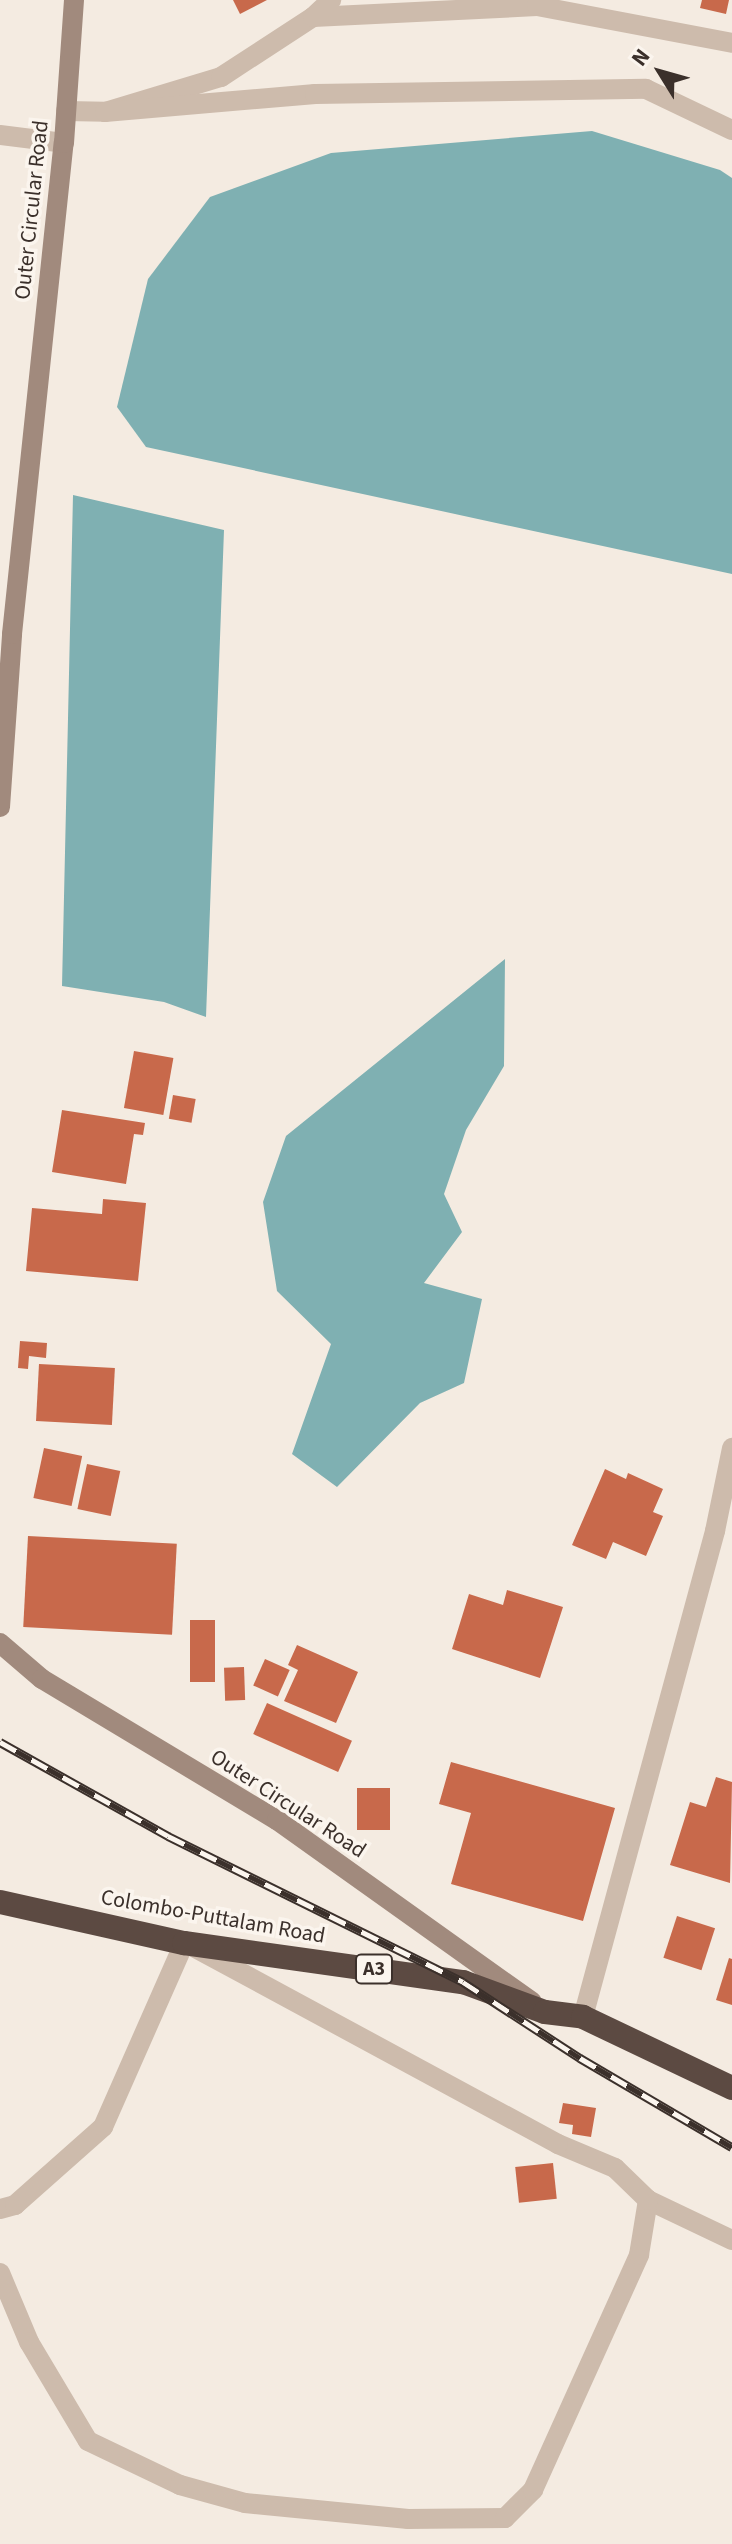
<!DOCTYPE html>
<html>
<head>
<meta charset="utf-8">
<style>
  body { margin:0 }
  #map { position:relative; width:732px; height:2544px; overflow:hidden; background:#f4ebe1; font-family:"Source Sans 3",sans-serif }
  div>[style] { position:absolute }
  .water>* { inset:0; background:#7fb0b2 }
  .building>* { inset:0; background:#c8694b; transform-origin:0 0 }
  .lane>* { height:20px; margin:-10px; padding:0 10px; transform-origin:10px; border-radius:10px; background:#cdbbac }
  .street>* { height:20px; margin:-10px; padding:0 10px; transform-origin:10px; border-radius:10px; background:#cdbbac }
  .secondary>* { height:20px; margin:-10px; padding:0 10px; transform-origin:10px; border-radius:10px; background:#a18a7d }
  .highway>* { height:24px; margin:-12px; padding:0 12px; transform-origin:12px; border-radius:12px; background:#5c4a42 }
  .rail>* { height:9px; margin-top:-4.5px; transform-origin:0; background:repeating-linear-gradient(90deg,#fbf5ee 0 18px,#3b302b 0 36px); box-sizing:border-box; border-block:2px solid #3b302b }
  span { translate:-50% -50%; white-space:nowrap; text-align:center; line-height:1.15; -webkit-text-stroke:7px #fbf5ee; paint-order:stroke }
  .shield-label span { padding:2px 6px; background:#fbf5ee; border:2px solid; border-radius:6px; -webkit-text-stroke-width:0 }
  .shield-label { font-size:20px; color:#3b302b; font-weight:700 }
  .street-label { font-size:22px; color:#3b302b }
  .north { position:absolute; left:620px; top:32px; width:80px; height:80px; -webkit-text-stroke:6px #fbf5ee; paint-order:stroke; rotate:307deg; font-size:22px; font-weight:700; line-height:32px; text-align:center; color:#3b302b }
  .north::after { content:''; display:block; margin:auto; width:28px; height:36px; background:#3b302b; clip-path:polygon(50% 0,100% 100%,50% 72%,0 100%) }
</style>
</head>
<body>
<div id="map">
  <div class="water">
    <i style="clip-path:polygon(592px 131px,720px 170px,732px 178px,732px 574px,146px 447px,117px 407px,148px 279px,210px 197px,331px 153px)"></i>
    <i style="clip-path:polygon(73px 495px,224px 530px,206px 1017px,164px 1002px,62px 986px)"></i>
    <i style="clip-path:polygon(505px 959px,504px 1066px,466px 1130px,444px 1194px,462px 1232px,424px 1283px,482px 1299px,464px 1383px,420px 1403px,337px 1487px,292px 1454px,331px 1344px,277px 1291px,263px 1202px,286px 1136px)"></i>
  </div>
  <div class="building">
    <i style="clip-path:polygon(233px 0,267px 0,240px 14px)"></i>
    <i style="clip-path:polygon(702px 0,729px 0,726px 14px,700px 8px)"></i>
    <i style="left:134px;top:1051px;width:40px;height:58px;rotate:10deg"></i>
    <i style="left:173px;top:1095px;width:23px;height:24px;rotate:10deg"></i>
    <i style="clip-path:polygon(62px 1110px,145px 1123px,143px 1135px,134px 1134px,126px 1184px,52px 1172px)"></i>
    <i style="clip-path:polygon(103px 1199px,146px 1203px,138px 1281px,26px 1271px,32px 1208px,102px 1214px)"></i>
    <i style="clip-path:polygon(20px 1341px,47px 1343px,46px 1358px,29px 1356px,28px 1369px,18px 1368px)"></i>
    <i style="left:39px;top:1364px;width:76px;height:57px;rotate:3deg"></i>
    <i style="left:44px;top:1448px;width:39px;height:51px;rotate:12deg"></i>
    <i style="left:87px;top:1464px;width:34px;height:46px;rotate:12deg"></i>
    <i style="clip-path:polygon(605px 1469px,626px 1479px,628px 1473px,663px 1489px,653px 1512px,663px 1516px,646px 1556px,613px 1542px,606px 1559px,572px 1545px)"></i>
    <i style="left:28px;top:1536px;width:149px;height:91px;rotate:3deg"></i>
    <i style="clip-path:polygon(507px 1590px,563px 1607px,540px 1678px,452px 1649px,469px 1594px,503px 1605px)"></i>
    <i style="left:190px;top:1620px;width:25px;height:62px"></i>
    <i style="clip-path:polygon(297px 1645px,358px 1672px,336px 1723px,284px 1701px,298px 1670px,288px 1665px)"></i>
    <i style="left:265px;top:1659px;width:27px;height:29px;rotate:24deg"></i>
    <i style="left:244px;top:1667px;width:33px;height:20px;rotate:88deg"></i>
    <i style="left:267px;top:1703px;width:93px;height:34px;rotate:24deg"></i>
    <i style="clip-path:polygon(451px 1762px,615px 1808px,583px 1921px,451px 1884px,471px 1813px,439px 1804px)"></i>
    <i style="clip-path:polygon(716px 1777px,732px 1782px,730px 1883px,670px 1865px,690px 1802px,706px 1807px)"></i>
    <i style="left:357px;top:1788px;width:33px;height:42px"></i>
    <i style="left:677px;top:1916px;width:40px;height:44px;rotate:18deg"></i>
    <i style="clip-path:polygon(729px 1958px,732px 1959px,732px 2005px,716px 2000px)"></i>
    <i style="clip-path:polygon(563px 2103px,596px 2108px,591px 2137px,572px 2134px,573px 2125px,559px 2123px)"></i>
    <i style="left:553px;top:2163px;width:36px;height:38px;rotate:84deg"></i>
  </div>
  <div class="lane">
    <i style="left:0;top:2209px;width:16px;rotate:-15deg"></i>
    <i style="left:15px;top:2205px;width:118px;rotate:-41.6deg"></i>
    <i style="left:103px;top:2127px;width:201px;rotate:-66.2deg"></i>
  </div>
  <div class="street">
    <i style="left:313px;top:17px;width:224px;rotate:-2.8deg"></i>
    <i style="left:537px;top:6px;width:198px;rotate:10.7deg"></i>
    <i style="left:66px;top:111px;width:39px;rotate:1deg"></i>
    <i style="left:105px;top:112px;width:121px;rotate:-16.8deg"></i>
    <i style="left:221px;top:77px;width:110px;rotate:-33.1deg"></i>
    <i style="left:313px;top:17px;width:25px;rotate:-43deg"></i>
    <i style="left:105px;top:112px;width:211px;rotate:-4.9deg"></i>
    <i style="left:315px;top:94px;width:331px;rotate:-0.9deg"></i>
    <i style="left:646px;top:89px;width:95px;rotate:25.5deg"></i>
    <i style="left:0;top:135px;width:64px;rotate:7.1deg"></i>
    <i style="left:583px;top:2017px;width:504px;rotate:-74.8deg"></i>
    <i style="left:715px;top:1531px;width:85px;rotate:-78.4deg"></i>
    <i style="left:648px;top:2200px;width:93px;rotate:25.5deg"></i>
    <i style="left:0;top:2273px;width:75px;rotate:67.2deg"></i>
    <i style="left:29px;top:2342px;width:115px;rotate:59.2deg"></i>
    <i style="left:88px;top:2441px;width:102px;rotate:25.6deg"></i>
    <i style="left:180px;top:2485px;width:67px;rotate:15.5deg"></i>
    <i style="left:245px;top:2503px;width:164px;rotate:5.6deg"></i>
    <i style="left:408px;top:2519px;width:97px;rotate:-0.6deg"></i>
    <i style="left:505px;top:2518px;width:40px;rotate:-45deg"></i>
    <i style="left:533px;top:2490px;width:258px;rotate:-65.7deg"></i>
    <i style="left:639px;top:2255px;width:56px;rotate:-80.7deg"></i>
    <i style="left:648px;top:2200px;width:46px;rotate:-135.9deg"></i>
    <i style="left:615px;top:2168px;width:62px;rotate:-157.2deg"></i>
    <i style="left:558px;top:2144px;width:415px;rotate:-151.6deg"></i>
  </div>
  <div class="secondary">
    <i style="left:0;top:807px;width:173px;rotate:-86deg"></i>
    <i style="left:12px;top:634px;width:494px;rotate:-84deg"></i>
    <i style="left:64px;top:143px;width:143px;rotate:-86deg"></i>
    <i style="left:0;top:1643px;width:55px;rotate:40.6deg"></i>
    <i style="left:42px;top:1679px;width:274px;rotate:31deg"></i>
    <i style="left:277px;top:1820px;width:313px;rotate:35.5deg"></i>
  </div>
  <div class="highway">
    <i style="left:0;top:1902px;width:189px;rotate:12.6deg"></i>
    <i style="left:184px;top:1943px;width:282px;rotate:8deg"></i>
    <i style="left:463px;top:1982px;width:87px;rotate:20.1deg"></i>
    <i style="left:545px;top:2012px;width:38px;rotate:7deg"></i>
    <i style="left:583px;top:2017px;width:165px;rotate:25.5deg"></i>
  </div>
  <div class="rail">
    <i style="left:0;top:1742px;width:193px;rotate:29.2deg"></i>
    <i style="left:168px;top:1836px;width:329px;rotate:26.3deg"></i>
    <i style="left:463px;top:1982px;width:140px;rotate:33deg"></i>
    <i style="left:580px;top:2058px;width:176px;rotate:30.4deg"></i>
  </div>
  <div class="shield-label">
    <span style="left:374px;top:1969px">A3</span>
  </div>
  <div class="street-label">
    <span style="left:32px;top:210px;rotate:-84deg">Outer Circular Road</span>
    <span style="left:288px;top:1804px;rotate:33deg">Outer Circular Road</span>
    <span style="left:213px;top:1917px;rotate:10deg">Colombo-Puttalam Road</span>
  </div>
  <div class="north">N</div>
</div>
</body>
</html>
